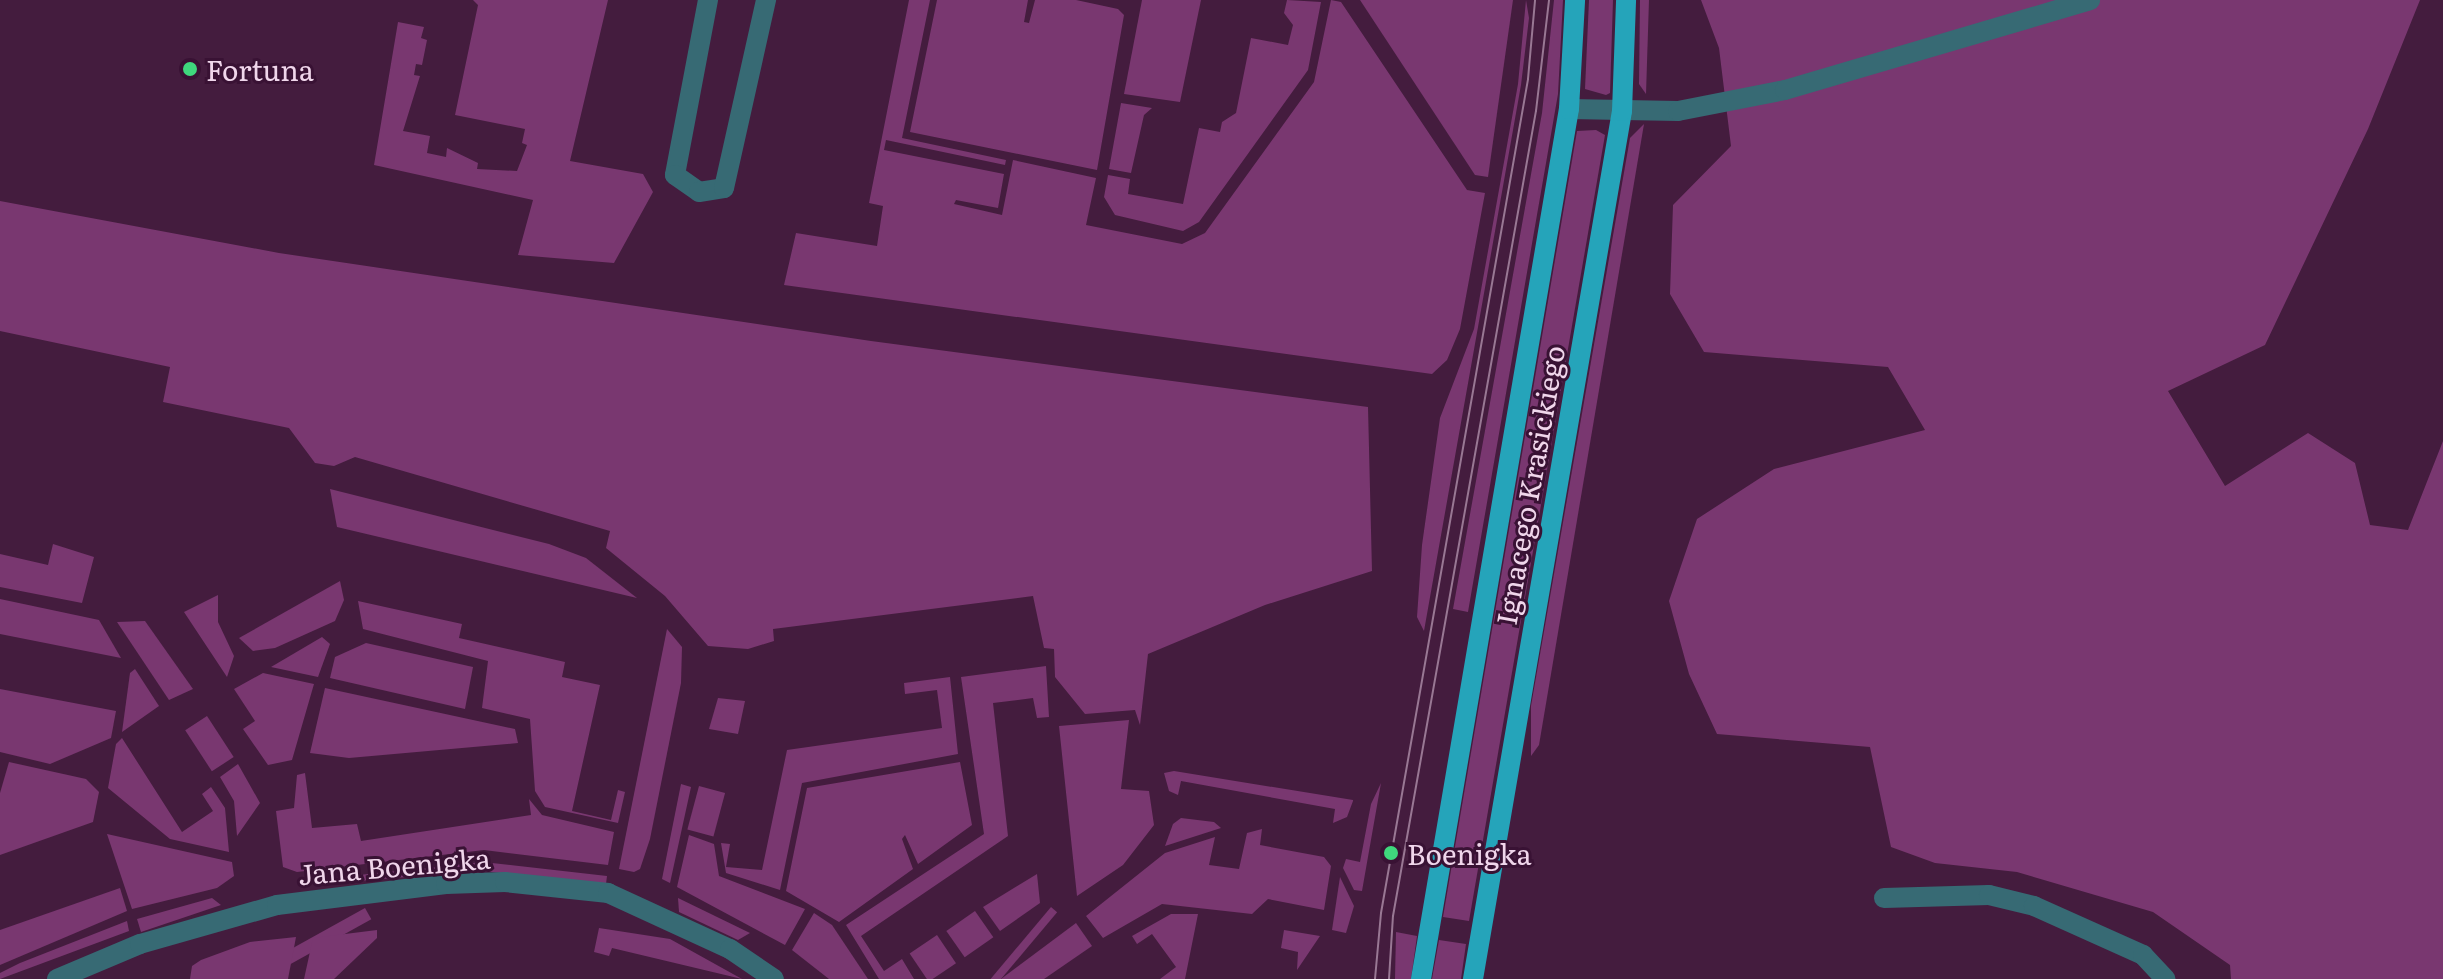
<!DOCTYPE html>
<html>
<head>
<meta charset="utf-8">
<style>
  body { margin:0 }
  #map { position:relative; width:2443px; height:979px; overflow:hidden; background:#441c3e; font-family:Literata,serif }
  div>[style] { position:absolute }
  .green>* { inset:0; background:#793770; transform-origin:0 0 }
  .minor>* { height:20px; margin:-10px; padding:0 10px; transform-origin:10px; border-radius:10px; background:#376a74 }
  .major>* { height:20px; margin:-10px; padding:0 10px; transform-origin:10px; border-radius:10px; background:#25a4ba }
  .tram>* { height:2px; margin:-1px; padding:0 1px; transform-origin:1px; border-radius:1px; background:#997894 }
  .dots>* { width:22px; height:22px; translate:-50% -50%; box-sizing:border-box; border:4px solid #391234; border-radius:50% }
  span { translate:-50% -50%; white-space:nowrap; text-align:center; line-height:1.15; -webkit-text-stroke:6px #391234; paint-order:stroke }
  .poi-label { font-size:28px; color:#f0d6eb }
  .left { translate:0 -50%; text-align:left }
  .street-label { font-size:28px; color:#f0d6eb }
</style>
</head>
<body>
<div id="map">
  <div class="green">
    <i style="clip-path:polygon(473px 0,608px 0,570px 161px,643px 174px,653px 192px,614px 263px,518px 255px,533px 200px,374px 165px,398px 22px,424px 27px,421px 38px,427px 40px,422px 65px,416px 64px,414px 75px,420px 76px,403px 131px,430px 136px,427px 153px,446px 157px,447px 148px,478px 163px,477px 169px,517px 171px,527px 145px,522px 143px,525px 129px,455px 115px,478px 5px)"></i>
    <i style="clip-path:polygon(909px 0,930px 0,902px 138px,1006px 160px,1005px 165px,886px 140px,884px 150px,1004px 174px,998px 208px,956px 200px,954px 204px,1002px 215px,1013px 160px,1096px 178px,1086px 225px,1182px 244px,1205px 233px,1314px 82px,1331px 0,1341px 2px,1467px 190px,1485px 193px,1460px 329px,1447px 360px,1432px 374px,784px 285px,796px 233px,877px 246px,883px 206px,869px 203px)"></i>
    <i style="clip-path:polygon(937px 0,1028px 0,1024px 22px,1029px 23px,1035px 0,1076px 0,1118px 9px,1124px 15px,1097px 170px,910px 132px)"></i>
    <i style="clip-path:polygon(1142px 0,1201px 0,1180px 102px,1124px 94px)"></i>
    <i style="clip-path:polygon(1287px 0,1321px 2px,1308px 70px,1199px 222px,1183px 231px,1115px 215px,1104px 197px,1108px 175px,1130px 179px,1128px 194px,1183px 204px,1199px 128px,1220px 132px,1222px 122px,1236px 113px,1251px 38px,1288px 45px,1293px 25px,1284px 13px)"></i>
    <i style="clip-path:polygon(1360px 0,1513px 0,1488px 177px,1475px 175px)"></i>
    <i style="clip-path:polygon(1526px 0,1529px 18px,1521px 85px,1424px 631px,1417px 617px,1422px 545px,1440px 418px,1474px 329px,1518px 84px)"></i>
    <i style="clip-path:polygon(1554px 0,1563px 0,1558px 94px,1468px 612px,1453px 609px,1542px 113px)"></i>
    <i style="clip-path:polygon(1589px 0,1613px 0,1610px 93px,1606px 95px,1585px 89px)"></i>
    <i style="clip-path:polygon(1640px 0,1649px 0,1646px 94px,1639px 84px)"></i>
    <i style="clip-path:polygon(1701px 0,2420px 0,2368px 129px,2265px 345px,2168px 391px,2225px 486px,2308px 433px,2355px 463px,2370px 525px,2408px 530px,2443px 441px,2443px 979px,2231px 979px,2230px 965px,2153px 912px,2017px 872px,1935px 863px,1891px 847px,1870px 747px,1717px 734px,1689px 674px,1669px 601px,1697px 519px,1774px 469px,1925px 430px,1888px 367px,1704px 352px,1670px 294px,1673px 205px,1731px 146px,1719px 48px)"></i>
    <i style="clip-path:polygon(1121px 103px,1152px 108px,1144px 115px,1131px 173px,1109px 169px)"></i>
    <i style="clip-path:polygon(1644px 124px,1539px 745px,1531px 756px,1531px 706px,1630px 138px)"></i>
    <i style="clip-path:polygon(1596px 130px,1605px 135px,1469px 921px,1443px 917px,1577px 131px)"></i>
    <i style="clip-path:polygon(0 201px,279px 253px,871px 341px,1368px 407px,1372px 571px,1265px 605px,1148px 654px,1140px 725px,1135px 710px,1085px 714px,1055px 677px,1054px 649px,1044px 648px,1033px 596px,773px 629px,774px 641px,748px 649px,708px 646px,665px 596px,606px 548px,610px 531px,355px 457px,334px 466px,315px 463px,289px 428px,163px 402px,170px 367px,0 331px)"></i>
    <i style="clip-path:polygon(330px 489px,549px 544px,586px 558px,637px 598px,337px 527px)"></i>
    <i style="clip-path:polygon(53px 544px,94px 557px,82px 603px,0 587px,0 554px,48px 565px)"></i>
    <i style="clip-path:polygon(340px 581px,344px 600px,335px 621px,275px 648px,253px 651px,239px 638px)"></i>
    <i style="clip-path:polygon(218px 595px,218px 622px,234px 656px,227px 677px,184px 612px)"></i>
    <i style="clip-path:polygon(0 599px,99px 620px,121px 658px,0 634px)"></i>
    <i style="clip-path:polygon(358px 601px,462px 624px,459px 638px,565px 662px,562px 677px,600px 685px,572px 811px,611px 820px,618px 790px,625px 792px,618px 823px,545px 807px,535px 791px,530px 719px,482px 708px,488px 661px,363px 629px)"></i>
    <i style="clip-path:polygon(145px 621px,193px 689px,169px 700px,117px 622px)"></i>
    <i style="clip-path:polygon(667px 629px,682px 647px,681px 683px,650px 839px,640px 869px,634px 872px,619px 869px)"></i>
    <i style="clip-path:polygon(322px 637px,330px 644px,318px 677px,271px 667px)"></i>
    <i style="clip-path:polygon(366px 643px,473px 667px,465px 709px,330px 678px,335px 657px)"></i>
    <i style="clip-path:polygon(1046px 666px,1049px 717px,1037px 718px,1033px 698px,993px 703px,1008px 836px,861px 936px,884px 971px,902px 959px,914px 979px,879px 979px,846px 925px,984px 834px,961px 677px)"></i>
    <i style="clip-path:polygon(135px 669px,159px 706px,122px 732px,130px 673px)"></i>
    <i style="clip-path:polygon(263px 673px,314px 684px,292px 760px,268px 765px,243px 729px,255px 721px,234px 689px)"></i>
    <i style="clip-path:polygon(950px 677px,958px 754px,802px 783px,780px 890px,726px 873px,721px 843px,730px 844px,726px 867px,762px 870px,787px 750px,942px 728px,937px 690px,905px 694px,904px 683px)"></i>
    <i style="clip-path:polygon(325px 688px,515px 729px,518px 743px,349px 758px,310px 753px)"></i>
    <i style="clip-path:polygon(0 689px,116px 711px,111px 738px,50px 764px,0 752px)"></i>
    <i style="clip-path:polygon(718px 698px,745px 701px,738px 734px,709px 729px)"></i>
    <i style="left:207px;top:716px;width:49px;height:26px;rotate:57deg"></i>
    <i style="clip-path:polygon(1129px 720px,1121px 789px,1149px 791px,1154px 825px,1123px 865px,1077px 896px,1059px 726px)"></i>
    <i style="clip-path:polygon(122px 738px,182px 832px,213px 811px,202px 794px,211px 787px,225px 808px,229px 852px,170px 839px,108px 788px,116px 744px)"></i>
    <i style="clip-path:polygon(9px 762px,86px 779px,99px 792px,93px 822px,0 855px,0 793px)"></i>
    <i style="clip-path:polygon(960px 762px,972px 825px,918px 864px,905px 835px,902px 839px,913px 869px,839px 922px,786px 891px,807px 788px)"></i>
    <i style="clip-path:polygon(238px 764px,260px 803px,237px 836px,234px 801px,220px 777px)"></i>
    <i style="clip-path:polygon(1174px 771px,1353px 800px,1353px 801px,1347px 817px,1333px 823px,1335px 809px,1181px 781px,1178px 795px,1169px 791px,1164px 773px)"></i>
    <i style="clip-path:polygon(305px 773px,312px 828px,357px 824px,361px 841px,531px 815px,529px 799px,542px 815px,614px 832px,608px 865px,484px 850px,297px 872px,283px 867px,276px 811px,294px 808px,297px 775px)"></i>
    <i style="clip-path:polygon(1381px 783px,1362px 891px,1354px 890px,1343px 868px,1346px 859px,1360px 862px,1371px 804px)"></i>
    <i style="clip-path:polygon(681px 784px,691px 787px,670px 883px,662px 879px)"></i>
    <i style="left:699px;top:786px;width:27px;height:45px;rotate:15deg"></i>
    <i style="clip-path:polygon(1181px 818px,1214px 822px,1221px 828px,1165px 846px,1173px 824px)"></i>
    <i style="clip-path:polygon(1262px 829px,1260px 845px,1324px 857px,1331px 866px,1324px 910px,1268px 899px,1252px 914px,1162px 904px,1103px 938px,1086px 916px,1165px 853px,1215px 837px,1209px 865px,1239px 869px,1247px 833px)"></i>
    <i style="clip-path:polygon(107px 834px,232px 862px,234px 876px,217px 888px,132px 909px)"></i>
    <i style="clip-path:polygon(689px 835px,714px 844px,719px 876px,805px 909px,785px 945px,677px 887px)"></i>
    <i style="clip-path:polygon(483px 862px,607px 876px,606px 884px,482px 871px,320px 884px,321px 879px)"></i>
    <i style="clip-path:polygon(1037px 874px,1040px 903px,1000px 931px,983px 907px)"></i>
    <i style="clip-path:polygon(1340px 877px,1354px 906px,1346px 933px,1332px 930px)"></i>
    <i style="clip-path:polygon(120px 888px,127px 911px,0 965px,0 930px)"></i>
    <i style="clip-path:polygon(212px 898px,221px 905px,141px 932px,137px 919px)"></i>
    <i style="clip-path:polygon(678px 898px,750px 933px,738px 940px,679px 912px)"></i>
    <i style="left:1051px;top:907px;width:8px;height:100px;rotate:40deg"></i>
    <i style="left:365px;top:908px;width:13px;height:121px;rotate:61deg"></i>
    <i style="left:975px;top:911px;width:32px;height:35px;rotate:55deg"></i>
    <i style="clip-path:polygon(814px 913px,832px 925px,868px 979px,829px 979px,792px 950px)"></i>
    <i style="clip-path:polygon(1171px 914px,1198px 914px,1185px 979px,1160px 979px,1176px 967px,1152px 934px,1137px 944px,1132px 936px)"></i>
    <i style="clip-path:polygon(127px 921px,129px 931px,0 979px,0 973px,20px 963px)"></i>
    <i style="clip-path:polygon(1076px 923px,1092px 946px,1044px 979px,1001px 979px)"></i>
    <i style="clip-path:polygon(599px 928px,670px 939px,742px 979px,612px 948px,609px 956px,594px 952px)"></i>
    <i style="clip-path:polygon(377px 930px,377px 938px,334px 979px,304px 979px,313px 938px)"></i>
    <i style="clip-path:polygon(1284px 930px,1320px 936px,1297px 970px,1298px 952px,1281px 948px)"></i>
    <i style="clip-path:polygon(1396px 932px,1417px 936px,1411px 979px,1395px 979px)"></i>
    <i style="left:937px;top:935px;width:34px;height:33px;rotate:56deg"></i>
    <i style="clip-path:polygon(296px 937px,288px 979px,190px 979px,192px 966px,201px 960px,250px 942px)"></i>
    <i style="clip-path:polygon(1439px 940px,1466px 944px,1461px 979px,1432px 979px)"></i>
  </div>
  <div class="minor">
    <i style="left:708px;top:0;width:178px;rotate:100.7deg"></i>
    <i style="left:675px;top:175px;width:29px;rotate:35deg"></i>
    <i style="left:699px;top:192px;width:25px;rotate:-9deg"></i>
    <i style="left:724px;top:188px;width:193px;rotate:-77.4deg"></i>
    <i style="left:1569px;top:109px;width:109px;rotate:1.1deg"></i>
    <i style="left:1678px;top:111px;width:109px;rotate:-11.1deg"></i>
    <i style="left:1785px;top:90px;width:318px;rotate:-16.4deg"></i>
    <i style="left:1884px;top:898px;width:105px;rotate:-1.6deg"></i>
    <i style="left:1989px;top:895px;width:46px;rotate:13.7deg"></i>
    <i style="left:2034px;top:906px;width:120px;rotate:24.2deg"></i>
    <i style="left:2143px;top:955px;width:33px;rotate:47deg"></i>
    <i style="left:57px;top:979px;width:90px;rotate:-22.9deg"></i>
    <i style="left:140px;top:944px;width:142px;rotate:-15.9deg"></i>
    <i style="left:277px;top:905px;width:170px;rotate:-7.1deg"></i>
    <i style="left:446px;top:884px;width:59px;rotate:-1.9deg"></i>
    <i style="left:505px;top:882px;width:104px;rotate:6.1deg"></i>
    <i style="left:608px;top:893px;width:134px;rotate:24.7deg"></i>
    <i style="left:730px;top:949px;width:53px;rotate:34.3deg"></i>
  </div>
  <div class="major">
    <i style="left:1421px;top:979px;width:882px;rotate:-80.35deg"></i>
    <i style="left:1569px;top:109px;width:109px;rotate:-86.8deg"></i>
    <i style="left:1473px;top:979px;width:881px;rotate:-80.26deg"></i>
    <i style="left:1622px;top:111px;width:111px;rotate:-87.9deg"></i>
  </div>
  <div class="tram">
    <i style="left:1375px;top:979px;width:66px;rotate:-84.8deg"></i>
    <i style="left:1381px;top:913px;width:847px;rotate:-80deg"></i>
    <i style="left:1528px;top:79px;width:79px;rotate:-84.9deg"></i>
    <i style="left:1389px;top:979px;width:63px;rotate:-86.4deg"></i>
    <i style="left:1393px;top:916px;width:818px;rotate:-79.93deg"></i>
    <i style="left:1536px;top:111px;width:112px;rotate:-83.3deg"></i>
  </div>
  <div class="dots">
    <i style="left:190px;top:69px;background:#3fd77d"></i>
    <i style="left:1391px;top:853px;background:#3fd77d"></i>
  </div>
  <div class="poi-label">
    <span class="left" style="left:206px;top:69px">Fortuna</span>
    <span class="left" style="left:1407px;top:853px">Boenigka</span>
  </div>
  <div class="street-label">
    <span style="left:1529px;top:485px;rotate:-80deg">Ignacego Krasickiego</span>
    <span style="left:394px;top:865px;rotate:-5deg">Jana Boenigka</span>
  </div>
</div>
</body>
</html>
